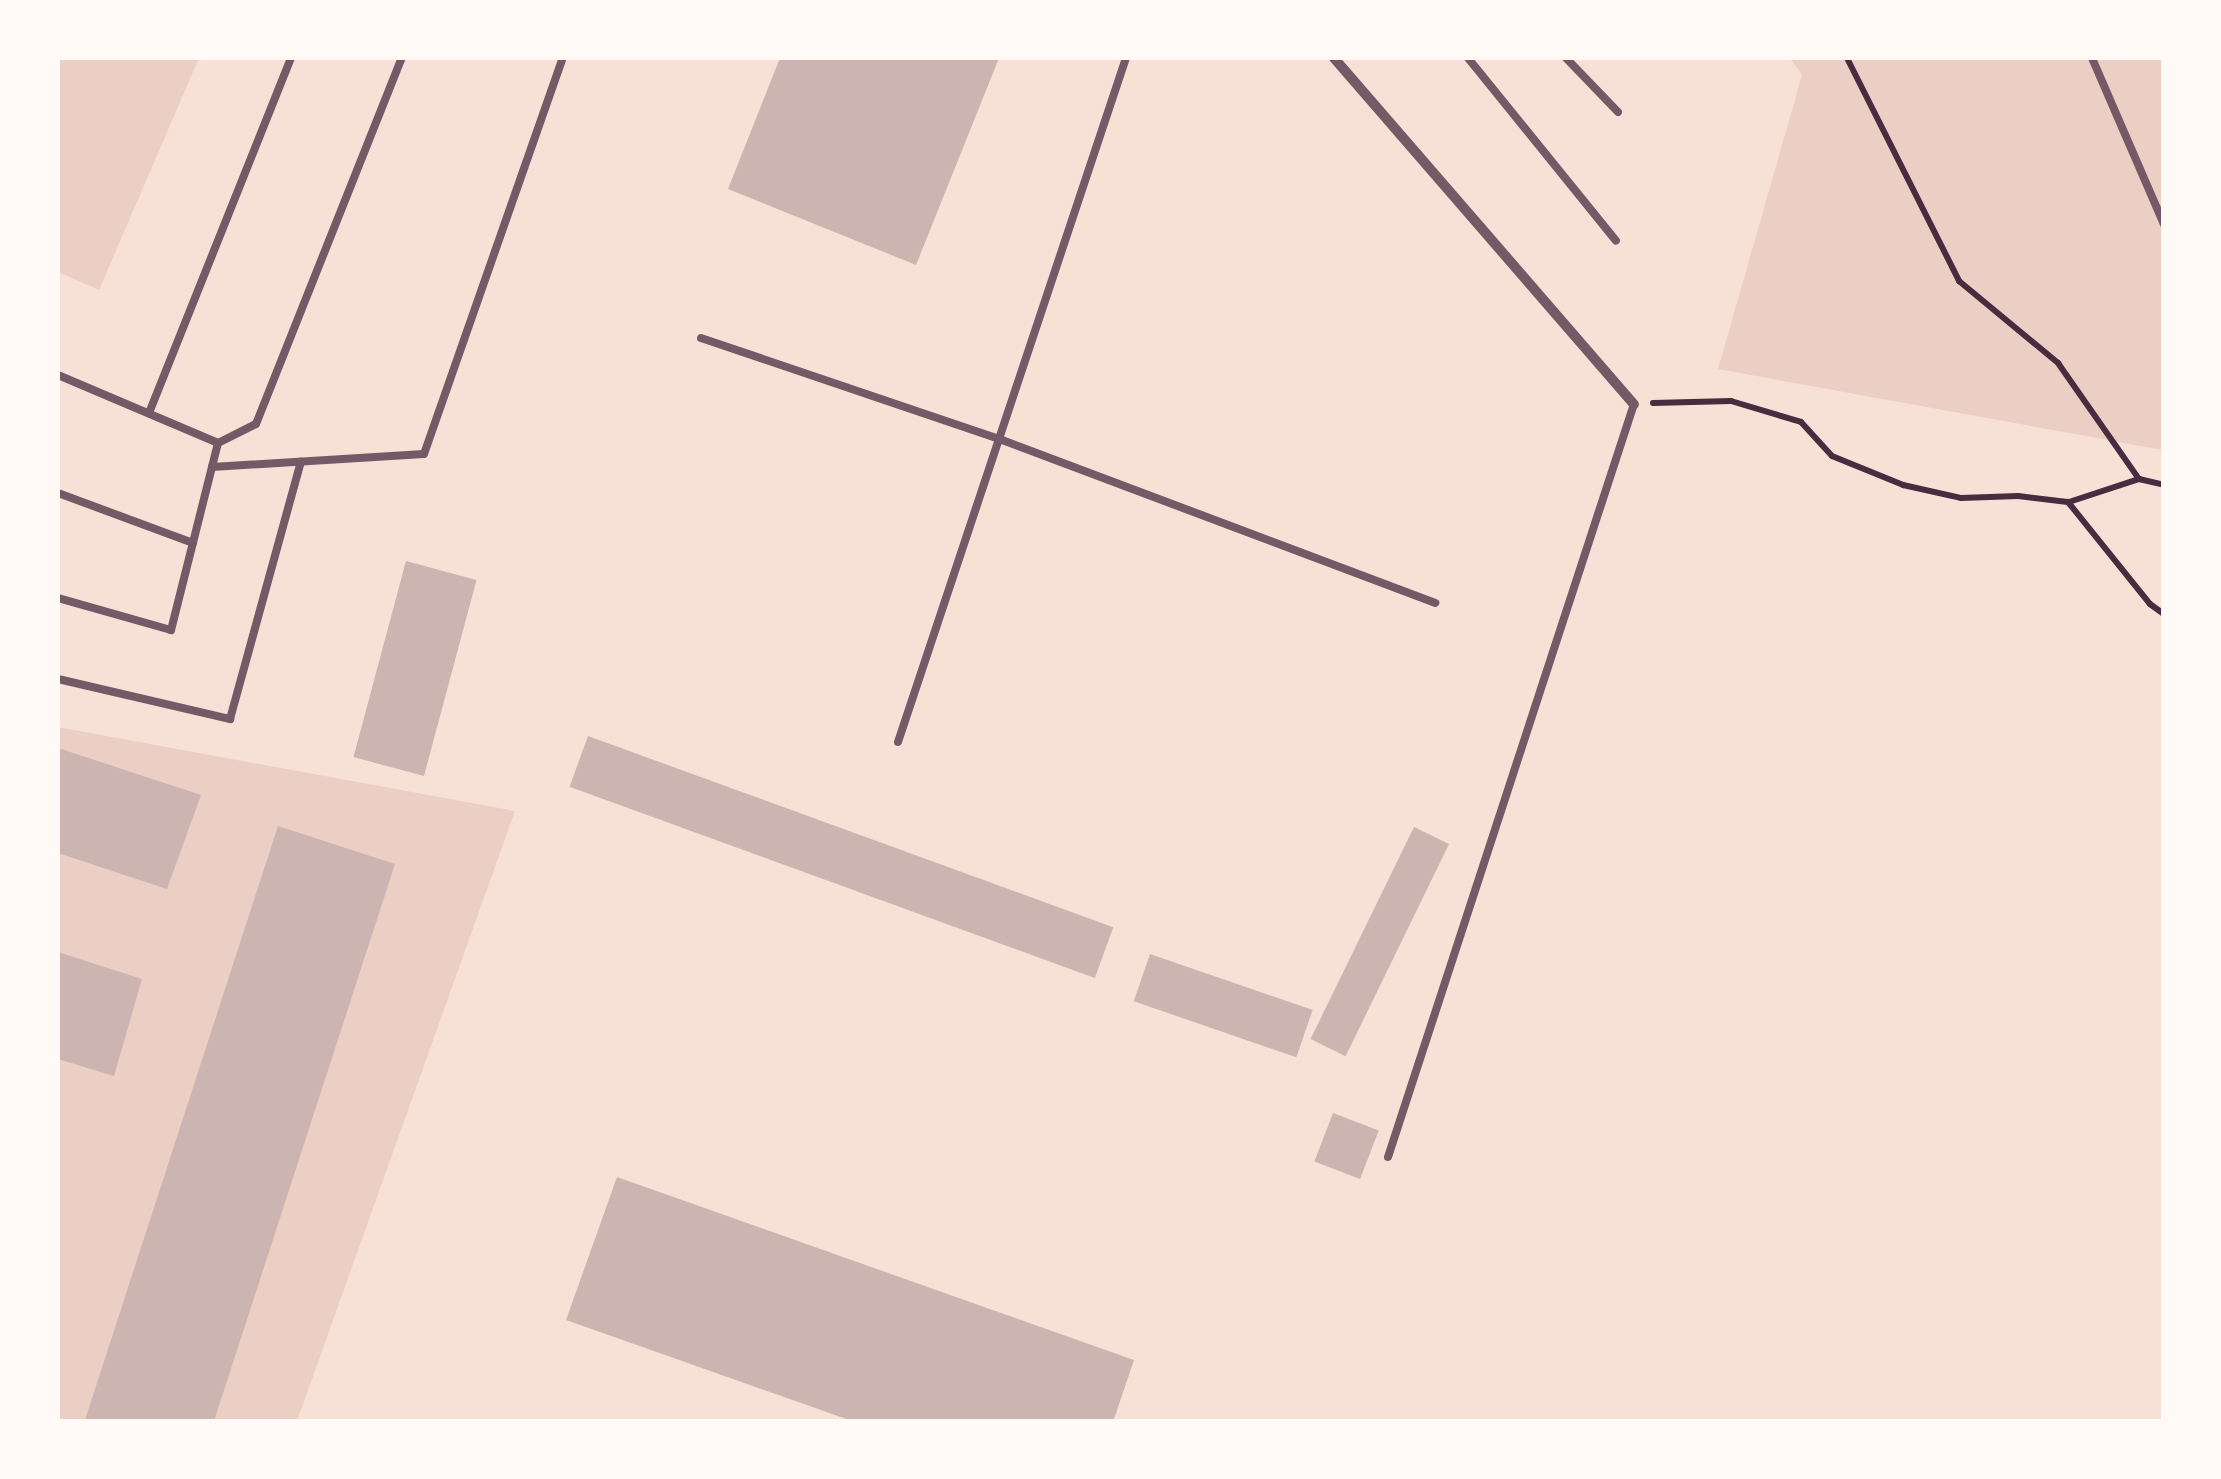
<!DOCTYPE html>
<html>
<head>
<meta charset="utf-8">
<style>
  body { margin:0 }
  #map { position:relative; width:2221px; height:1479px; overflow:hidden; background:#f7e1d7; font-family:"Source Sans 3",sans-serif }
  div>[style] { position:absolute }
  .green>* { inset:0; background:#ebcfc5 }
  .building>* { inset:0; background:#ccb4b1; transform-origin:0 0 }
  .path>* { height:6px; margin:-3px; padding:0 3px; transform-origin:3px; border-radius:3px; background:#4a2c40 }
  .service>* { height:8px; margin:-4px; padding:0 4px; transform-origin:4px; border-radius:4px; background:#755966 }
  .minor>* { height:10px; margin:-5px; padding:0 5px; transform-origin:5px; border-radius:5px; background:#755966 }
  span { translate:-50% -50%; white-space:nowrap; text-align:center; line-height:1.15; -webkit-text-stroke:10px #fffaf5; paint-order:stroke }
  .frame { position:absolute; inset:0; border:60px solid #fffaf5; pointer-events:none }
</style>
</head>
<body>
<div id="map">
  <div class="green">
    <i style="clip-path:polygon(58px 58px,199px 58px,99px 290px,58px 272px)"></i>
    <i style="clip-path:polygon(1790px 58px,2163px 58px,2163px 450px,1718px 369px,1802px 75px)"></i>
    <i style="clip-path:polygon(58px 727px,515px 811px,297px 1421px,58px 1421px)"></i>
  </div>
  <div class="building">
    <i style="clip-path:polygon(780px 58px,999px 58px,916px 265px,728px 189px)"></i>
    <i style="left:406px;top:561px;width:73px;height:203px;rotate:15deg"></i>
    <i style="left:588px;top:736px;width:559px;height:54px;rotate:20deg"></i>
    <i style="clip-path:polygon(58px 748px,201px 795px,167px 889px,58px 853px)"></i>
    <i style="left:278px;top:826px;width:123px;height:623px;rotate:18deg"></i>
    <i style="left:1414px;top:827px;width:39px;height:236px;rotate:26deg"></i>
    <i style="clip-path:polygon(58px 952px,142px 979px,114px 1076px,58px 1059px)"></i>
    <i style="left:1150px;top:954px;width:172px;height:50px;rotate:19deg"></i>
    <i style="left:1333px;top:1113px;width:49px;height:52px;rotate:21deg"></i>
    <i style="clip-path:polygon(617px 1177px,1134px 1360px,1113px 1422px,855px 1422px,566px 1320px)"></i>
  </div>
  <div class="path">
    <i style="left:1847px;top:58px;width:250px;rotate:63.3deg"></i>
    <i style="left:1959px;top:281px;width:129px;rotate:39.6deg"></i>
    <i style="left:2058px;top:363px;width:141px;rotate:55.1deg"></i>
    <i style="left:2139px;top:479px;width:26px;rotate:13deg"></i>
    <i style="left:1653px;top:403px;width:78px;rotate:-1.5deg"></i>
    <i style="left:1731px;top:401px;width:73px;rotate:16.7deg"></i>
    <i style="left:1801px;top:422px;width:46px;rotate:47.6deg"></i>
    <i style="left:1832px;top:456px;width:77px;rotate:22.2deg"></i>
    <i style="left:1903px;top:485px;width:59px;rotate:12.6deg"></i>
    <i style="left:1961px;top:498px;width:57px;rotate:-2deg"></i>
    <i style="left:2018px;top:496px;width:50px;rotate:6.8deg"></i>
    <i style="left:2068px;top:502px;width:131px;rotate:51.2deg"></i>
    <i style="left:2150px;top:604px;width:17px;rotate:36deg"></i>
    <i style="left:2069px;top:502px;width:74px;rotate:-18.2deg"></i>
  </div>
  <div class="service">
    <i style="left:1468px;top:58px;width:235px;rotate:51deg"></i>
    <i style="left:1566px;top:58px;width:75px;rotate:46.1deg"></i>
    <i style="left:2092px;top:58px;width:181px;rotate:66.6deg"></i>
    <i style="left:701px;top:338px;width:318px;rotate:18.7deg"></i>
    <i style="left:1002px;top:440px;width:463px;rotate:20.6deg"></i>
    <i style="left:58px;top:375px;width:174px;rotate:23deg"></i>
    <i style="left:218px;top:443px;width:193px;rotate:104.1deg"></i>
    <i style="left:171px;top:630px;width:117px;rotate:-164.2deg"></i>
    <i style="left:149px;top:413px;width:382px;rotate:-68.2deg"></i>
    <i style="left:218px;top:443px;width:42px;rotate:-26.6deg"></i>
    <i style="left:256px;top:424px;width:394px;rotate:-68.3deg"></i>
    <i style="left:212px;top:467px;width:212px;rotate:-3.5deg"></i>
    <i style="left:424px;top:454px;width:420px;rotate:-70.7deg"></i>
    <i style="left:58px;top:493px;width:144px;rotate:20.3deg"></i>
    <i style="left:58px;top:679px;width:177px;rotate:13.1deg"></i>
    <i style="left:230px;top:719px;width:267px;rotate:-74.6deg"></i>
    <i style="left:898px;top:742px;width:721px;rotate:-71.57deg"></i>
    <i style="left:1388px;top:1157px;width:792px;rotate:-71.91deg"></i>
  </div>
  <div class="minor">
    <i style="left:1334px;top:58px;width:458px;rotate:49.1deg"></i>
  </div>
  <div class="frame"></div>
</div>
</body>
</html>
